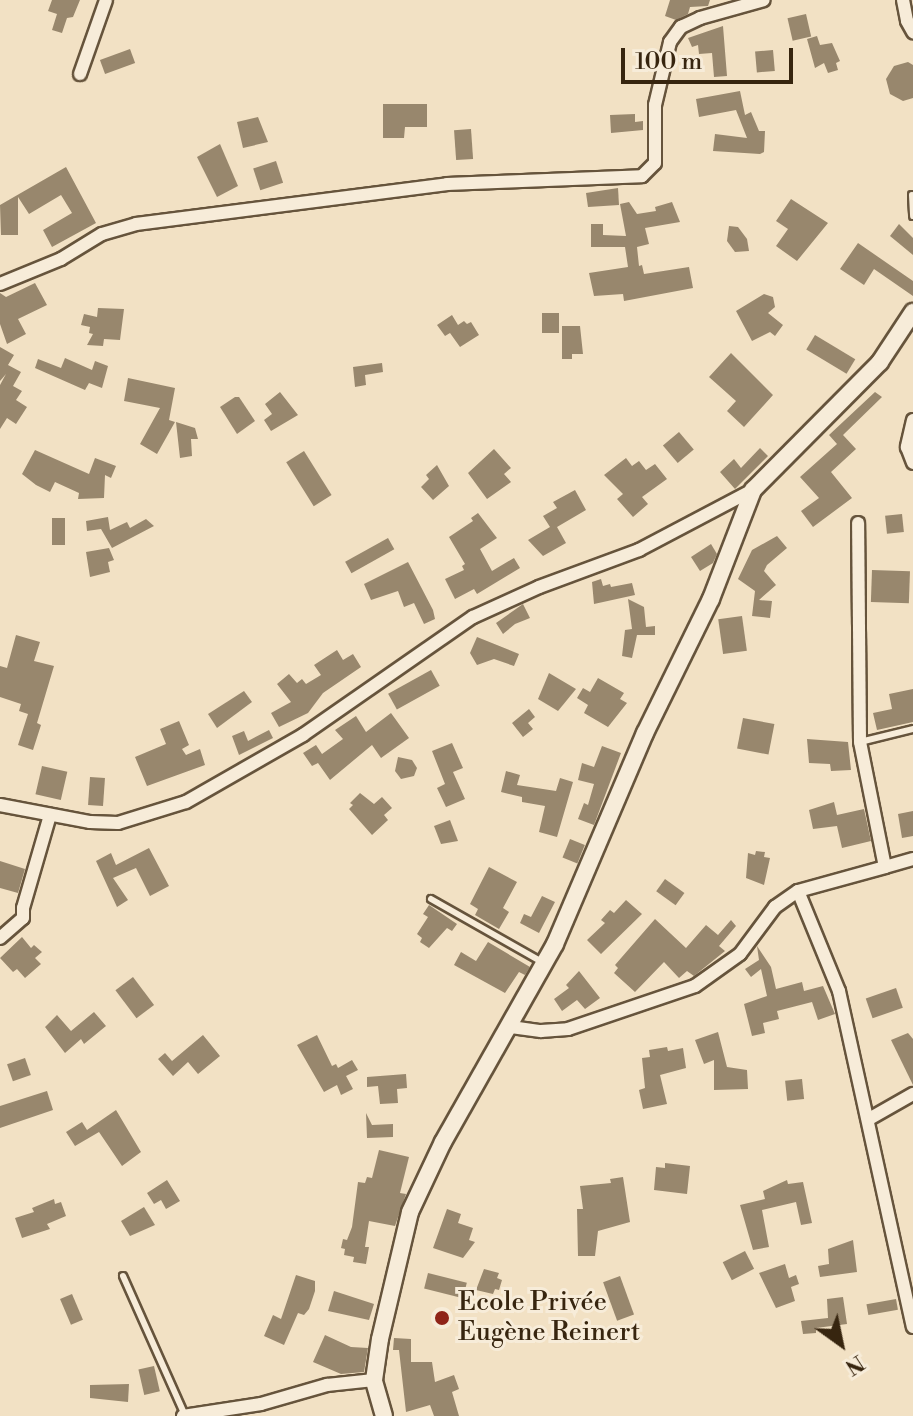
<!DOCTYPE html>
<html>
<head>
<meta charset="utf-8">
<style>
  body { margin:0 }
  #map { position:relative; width:913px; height:1416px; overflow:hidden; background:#f2e1c4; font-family:"Libre Bodoni",serif }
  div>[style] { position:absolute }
  .building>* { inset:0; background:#98876d; transform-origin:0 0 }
  .roads { filter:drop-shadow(2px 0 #66543c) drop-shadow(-2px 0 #66543c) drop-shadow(0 2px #66543c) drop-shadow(0 -2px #66543c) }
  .service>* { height:6px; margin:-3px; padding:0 3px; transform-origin:3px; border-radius:3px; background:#f7ecd9 }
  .minor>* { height:12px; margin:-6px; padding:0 6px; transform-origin:6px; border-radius:6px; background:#f7ecd9 }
  .tertiary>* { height:16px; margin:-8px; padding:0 8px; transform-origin:8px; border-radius:8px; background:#f7ecd9 }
  .dots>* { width:22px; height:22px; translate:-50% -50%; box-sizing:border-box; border:4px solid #f7ecd9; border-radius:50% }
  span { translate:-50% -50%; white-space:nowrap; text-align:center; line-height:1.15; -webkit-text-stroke:6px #f7ecd9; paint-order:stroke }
  .poi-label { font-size:26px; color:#37250f }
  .left { translate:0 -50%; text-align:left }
  .north { position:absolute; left:801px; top:1304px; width:80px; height:80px; -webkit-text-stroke:6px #f7ecd9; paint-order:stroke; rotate:147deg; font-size:22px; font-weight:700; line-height:32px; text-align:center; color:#37250f }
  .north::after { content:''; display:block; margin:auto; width:28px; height:36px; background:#37250f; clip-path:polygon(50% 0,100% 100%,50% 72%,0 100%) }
  .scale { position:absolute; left:621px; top:48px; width:172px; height:36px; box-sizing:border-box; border:4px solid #37250f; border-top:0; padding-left:10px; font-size:24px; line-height:28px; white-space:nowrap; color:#37250f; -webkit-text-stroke:6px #f7ecd9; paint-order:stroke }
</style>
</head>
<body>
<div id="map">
  <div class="building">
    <i style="clip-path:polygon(52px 0,80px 0,73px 17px,67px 18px,62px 33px,52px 30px,57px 14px,48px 11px)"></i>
    <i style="clip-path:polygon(670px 0,710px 0,708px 6px,690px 7px,688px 14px,676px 20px,665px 16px)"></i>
    <i style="left:806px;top:14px;width:23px;height:19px;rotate:77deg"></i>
    <i style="clip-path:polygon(723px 26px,727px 76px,714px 77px,712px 53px,699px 54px,698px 45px,692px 47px,688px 38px)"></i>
    <i style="clip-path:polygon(817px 36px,820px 45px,832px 43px,840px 61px,836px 63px,838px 70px,828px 73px,824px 63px,815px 68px,807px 39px)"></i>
    <i style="left:130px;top:49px;width:15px;height:32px;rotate:70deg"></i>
    <i style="left:773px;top:50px;width:21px;height:18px;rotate:85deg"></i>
    <i style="clip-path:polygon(908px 62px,913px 65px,913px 98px,903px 101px,890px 94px,886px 79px,894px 66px)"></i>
    <i style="clip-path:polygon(740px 91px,745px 115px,751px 112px,759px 131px,765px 131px,764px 152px,760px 154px,713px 151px,715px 134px,747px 138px,736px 110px,699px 117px,696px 99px)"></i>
    <i style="clip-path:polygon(383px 104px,427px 104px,427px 127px,405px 127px,404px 138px,383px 138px)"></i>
    <i style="clip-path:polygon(635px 114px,635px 122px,643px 121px,643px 130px,611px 133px,610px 115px)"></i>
    <i style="clip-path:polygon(258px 117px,268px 142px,243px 148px,237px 122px)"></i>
    <i style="left:471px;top:129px;width:30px;height:17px;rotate:86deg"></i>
    <i style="clip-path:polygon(220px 144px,238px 186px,217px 197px,197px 157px)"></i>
    <i style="left:276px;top:161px;width:23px;height:24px;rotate:72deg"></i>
    <i style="clip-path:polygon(66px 167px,96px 223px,52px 247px,43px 230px,72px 213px,61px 195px,29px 214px,18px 197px,18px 235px,1px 235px,0 205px)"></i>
    <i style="clip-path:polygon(618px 188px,619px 205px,588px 207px,586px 193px)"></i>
    <i style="clip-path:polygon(791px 199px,828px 223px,797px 261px,776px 246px,788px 229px,776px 221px)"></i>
    <i style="clip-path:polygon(629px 202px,637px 214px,656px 211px,655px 207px,672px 202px,680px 222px,645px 228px,649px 244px,637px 247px,639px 266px,642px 265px,644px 274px,689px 267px,693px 288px,624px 301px,623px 294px,594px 296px,589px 273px,628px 267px,625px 247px,591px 247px,591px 224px,603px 224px,603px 235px,626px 236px,620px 204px)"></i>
    <i style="clip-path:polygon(899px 224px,913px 238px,913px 255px,890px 236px)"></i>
    <i style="clip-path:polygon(729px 226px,738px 227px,747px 239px,749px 251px,735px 252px,727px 241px)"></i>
    <i style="clip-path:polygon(858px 243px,913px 281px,913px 296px,874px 269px,864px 285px,840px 269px)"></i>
    <i style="clip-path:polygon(35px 283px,47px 305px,18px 319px,26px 334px,7px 344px,0 324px,0 293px,6px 297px)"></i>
    <i style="clip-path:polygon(764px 294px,773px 297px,775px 307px,768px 313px,783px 325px,775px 336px,770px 332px,752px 341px,736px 311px)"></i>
    <i style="clip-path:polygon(98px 308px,124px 309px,120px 340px,104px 339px,103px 346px,87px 345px,93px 334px,89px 333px,90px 327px,81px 325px,84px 314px,97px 317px)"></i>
    <i style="left:559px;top:313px;width:20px;height:17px;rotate:90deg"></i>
    <i style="clip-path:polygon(452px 315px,458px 325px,464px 321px,467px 324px,471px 322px,479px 335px,460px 347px,450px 333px,445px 336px,437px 325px)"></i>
    <i style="clip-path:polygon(562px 326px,580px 326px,583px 354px,572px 354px,572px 359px,562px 359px)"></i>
    <i style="left:815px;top:335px;width:47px;height:17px;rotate:31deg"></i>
    <i style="clip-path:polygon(0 347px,14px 355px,8px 365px,21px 372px,13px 386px,22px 391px,16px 400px,27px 407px,16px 424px,7px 418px,0 429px,0 385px,6px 374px,0 381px)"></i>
    <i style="clip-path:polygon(731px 353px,773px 395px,744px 427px,727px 411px,736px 401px,709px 377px)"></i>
    <i style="clip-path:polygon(65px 358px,92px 370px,95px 361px,108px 366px,102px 388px,89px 383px,85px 390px,35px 368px,38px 359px,61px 368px)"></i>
    <i style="clip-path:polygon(382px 363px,383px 372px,365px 375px,366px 385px,355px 387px,353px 367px)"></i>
    <i style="clip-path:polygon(128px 378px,175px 388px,169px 420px,175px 422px,157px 454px,140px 444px,160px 408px,124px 401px)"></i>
    <i style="clip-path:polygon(280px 392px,298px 415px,271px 431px,264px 420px,272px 414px,265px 404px)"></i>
    <i style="clip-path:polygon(875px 392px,882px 397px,843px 435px,856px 449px,831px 472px,852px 498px,813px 527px,801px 511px,819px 498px,800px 477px,837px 444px,829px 435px)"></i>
    <i style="clip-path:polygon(235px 397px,239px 397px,255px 421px,237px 434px,220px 407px)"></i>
    <i style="clip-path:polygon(176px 422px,195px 428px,198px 439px,191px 439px,192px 456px,180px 458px)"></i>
    <i style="left:679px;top:432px;width:23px;height:21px;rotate:50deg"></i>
    <i style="clip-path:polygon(760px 448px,768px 456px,735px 489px,720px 472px,734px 459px,741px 468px)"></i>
    <i style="clip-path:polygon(494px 449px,511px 468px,504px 474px,511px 482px,487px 499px,468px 473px)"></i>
    <i style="clip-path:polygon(35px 450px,89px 474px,95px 458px,116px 466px,111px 478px,105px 475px,104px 498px,78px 499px,79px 493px,55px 482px,50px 492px,36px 485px,22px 474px)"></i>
    <i style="left:304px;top:451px;width:52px;height:21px;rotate:58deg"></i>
    <i style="clip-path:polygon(626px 458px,632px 466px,639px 461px,646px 470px,655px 464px,667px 479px,642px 497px,648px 504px,633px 517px,617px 499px,623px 494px,604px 475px)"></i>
    <i style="clip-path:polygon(437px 465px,449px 486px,433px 500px,421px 487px,429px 479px,426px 475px)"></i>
    <i style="clip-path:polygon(575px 490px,586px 510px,557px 527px,566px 543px,543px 556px,528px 540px,550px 527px,543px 516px,557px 508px,553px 502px)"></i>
    <i style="clip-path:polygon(478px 513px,497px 538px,480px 549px,492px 571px,514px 558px,520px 568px,477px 594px,474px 589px,455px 599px,445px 579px,464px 570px,462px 566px,465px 564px,449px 537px,473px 521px,471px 518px)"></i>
    <i style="left:902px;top:514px;width:18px;height:17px;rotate:84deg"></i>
    <i style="clip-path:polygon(108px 517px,110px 530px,127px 522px,130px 528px,146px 519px,154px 526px,112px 548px,101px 529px,87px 531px,86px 521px)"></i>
    <i style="left:52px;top:518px;width:13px;height:27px"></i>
    <i style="clip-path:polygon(777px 536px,787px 548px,767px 565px,764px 571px,776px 585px,759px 600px,772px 601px,770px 618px,752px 616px,755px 591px,738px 579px,752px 550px)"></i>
    <i style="left:388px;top:538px;width:13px;height:49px;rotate:61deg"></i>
    <i style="clip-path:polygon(711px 544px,717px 554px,713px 563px,700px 571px,691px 557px)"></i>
    <i style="clip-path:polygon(109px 548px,114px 560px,108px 562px,110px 572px,90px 577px,86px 552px)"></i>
    <i style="clip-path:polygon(408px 562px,433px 610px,435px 619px,424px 624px,414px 603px,404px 607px,398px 591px,371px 600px,364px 584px)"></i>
    <i style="left:872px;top:570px;width:38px;height:32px;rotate:2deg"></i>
    <i style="clip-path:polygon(601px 579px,603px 586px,610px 584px,611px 587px,632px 583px,635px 595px,594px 604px,592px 582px)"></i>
    <i style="clip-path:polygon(628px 599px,644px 607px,646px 627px,655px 626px,655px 635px,637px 635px,632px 658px,622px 656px,625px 630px,632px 629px)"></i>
    <i style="clip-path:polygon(523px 604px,530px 618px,515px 624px,503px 634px,496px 623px)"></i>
    <i style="left:742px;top:616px;width:35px;height:24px;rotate:82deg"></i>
    <i style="clip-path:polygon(16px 635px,40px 642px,34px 661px,54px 666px,37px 723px,41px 725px,33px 750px,18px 745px,28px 714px,19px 711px,21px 704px,0 697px,0 666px,7px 668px)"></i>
    <i style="clip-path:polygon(477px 637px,519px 654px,514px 666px,494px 659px,477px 665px,470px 653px)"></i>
    <i style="clip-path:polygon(337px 650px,343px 660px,353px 654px,361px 667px,323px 693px,308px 713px,279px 727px,271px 713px,291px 702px,277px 684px,289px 674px,297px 683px,302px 679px,306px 684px,321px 675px,314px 665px)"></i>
    <i style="left:431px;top:670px;width:18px;height:49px;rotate:61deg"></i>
    <i style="clip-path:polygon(549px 673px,576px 689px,558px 711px,538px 699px)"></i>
    <i style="clip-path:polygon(598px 678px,624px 693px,620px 699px,627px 703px,608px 727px,584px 713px,588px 705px,577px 698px,583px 688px,590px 692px)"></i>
    <i style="clip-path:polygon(913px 689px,913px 722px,877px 730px,873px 713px,892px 709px,889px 694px)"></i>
    <i style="clip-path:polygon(244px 691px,252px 702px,217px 728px,208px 714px)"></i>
    <i style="clip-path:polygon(529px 709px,535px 717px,528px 723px,533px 729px,523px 737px,512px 723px)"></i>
    <i style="clip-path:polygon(391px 713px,409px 738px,381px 758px,372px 745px,330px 780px,318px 763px,312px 766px,303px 753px,316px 745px,322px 754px,343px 739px,335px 730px,356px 716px,366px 732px)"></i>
    <i style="left:743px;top:718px;width:32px;height:31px;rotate:11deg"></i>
    <i style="clip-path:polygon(179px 721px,189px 745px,182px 749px,186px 755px,200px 749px,205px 765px,147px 786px,135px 757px,166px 744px,160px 729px)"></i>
    <i style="clip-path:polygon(269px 730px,273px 738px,239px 755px,232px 736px,244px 731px,248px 741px)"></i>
    <i style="clip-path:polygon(807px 739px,848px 742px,851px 770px,831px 771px,830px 764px,809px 763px)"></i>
    <i style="clip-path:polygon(452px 743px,463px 768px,453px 772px,465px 799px,446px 807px,437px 788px,445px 784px,432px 751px)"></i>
    <i style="clip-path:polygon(602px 746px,621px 753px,594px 825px,578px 819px,584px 803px,588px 805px,594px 784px,578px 780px,582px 763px,594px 767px)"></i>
    <i style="clip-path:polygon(398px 757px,412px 760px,417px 768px,414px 776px,401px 779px,395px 771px)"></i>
    <i style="left:42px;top:766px;width:26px;height:29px;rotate:13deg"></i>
    <i style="clip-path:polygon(506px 771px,520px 775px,517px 785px,556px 791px,560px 778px,573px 782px,557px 837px,539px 832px,545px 806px,522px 802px,522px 797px,501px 792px)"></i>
    <i style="left:90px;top:777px;width:15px;height:28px;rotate:4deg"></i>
    <i style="clip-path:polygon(360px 793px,374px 804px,382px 797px,392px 808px,384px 815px,388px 820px,372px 835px,349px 809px,353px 805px,350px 803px)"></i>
    <i style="clip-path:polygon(834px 802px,837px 815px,864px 809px,871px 841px,842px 848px,837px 826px,813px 829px,809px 810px)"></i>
    <i style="clip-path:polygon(913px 811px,913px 836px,902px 838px,898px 814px)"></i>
    <i style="clip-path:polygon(450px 820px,458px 841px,441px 844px,434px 826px)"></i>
    <i style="left:570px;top:839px;width:16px;height:20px;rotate:22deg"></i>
    <i style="clip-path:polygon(149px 848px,169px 886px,150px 896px,136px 868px,113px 878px,128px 900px,117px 907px,96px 861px,111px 853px,116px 865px)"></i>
    <i style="clip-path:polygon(756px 851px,765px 852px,764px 857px,770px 858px,764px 885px,746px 878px,748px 853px,755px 855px)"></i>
    <i style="clip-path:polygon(0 861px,25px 869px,18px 893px,0 888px)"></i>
    <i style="clip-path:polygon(489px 867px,517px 882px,503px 908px,509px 912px,499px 929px,475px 915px,478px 909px,470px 904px)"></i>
    <i style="left:665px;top:879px;width:24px;height:15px;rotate:36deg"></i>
    <i style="clip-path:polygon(542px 896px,555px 902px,539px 933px,520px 923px,524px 914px,531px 917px)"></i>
    <i style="clip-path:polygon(626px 900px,642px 914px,601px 954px,587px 940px,605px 923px,601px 920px,610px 910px,614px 913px)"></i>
    <i style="clip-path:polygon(429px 905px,457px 924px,452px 931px,447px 928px,429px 948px,420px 942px,422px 938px,417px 934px,428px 917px,423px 914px)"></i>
    <i style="clip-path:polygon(655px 919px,686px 948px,706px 925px,718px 935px,731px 920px,736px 926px,719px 946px,725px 951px,694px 976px,687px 971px,679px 978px,664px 962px,635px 992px,614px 973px,618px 968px,615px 965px)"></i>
    <i style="clip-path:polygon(22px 937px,31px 948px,34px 945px,42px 952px,35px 958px,41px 964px,25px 978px,17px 969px,13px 972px,0 958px)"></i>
    <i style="clip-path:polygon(488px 942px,530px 967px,525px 975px,519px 972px,505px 993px,454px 965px,461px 952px,476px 961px)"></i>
    <i style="clip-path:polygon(757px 946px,771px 967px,776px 989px,802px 982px,804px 991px,823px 986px,835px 1014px,818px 1020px,812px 1002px,777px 1011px,779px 1019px,763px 1023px,765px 1033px,752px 1036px,744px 1004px,767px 996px,761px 969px,751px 977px,745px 969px,759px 960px)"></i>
    <i style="clip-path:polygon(579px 971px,600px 998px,585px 1009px,577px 1000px,562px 1011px,554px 999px,569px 988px,566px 985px)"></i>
    <i style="left:133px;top:977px;width:35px;height:22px;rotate:53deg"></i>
    <i style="left:896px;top:988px;width:21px;height:32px;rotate:71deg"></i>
    <i style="clip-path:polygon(94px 1012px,106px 1026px,84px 1044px,81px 1039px,65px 1053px,45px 1027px,57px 1015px,71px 1031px)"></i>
    <i style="clip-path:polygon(718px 1032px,727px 1067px,747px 1070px,748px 1089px,714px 1090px,714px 1060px,704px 1064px,695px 1040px)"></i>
    <i style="clip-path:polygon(908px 1033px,913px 1039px,913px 1085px,891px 1040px)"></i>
    <i style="clip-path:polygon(203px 1035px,220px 1056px,198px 1074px,188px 1062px,173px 1076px,158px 1059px,165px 1053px,172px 1061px)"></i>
    <i style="clip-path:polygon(317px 1035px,332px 1066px,336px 1064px,338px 1068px,352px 1060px,358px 1070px,346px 1076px,353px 1089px,341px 1095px,337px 1085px,324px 1092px,297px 1045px)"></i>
    <i style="clip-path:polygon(667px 1047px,668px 1051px,683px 1048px,686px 1068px,660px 1075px,667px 1104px,643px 1109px,639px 1090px,645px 1088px,642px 1058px,650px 1057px,649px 1050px)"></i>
    <i style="left:25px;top:1058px;width:18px;height:19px;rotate:71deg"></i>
    <i style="clip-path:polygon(406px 1074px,407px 1088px,397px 1089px,398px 1103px,380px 1104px,378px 1086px,367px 1087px,367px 1077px)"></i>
    <i style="left:802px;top:1079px;width:20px;height:17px;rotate:84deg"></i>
    <i style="clip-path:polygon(47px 1091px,53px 1110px,0 1128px,0 1106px)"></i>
    <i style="clip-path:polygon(116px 1110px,141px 1152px,122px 1166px,99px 1132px,75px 1146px,66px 1132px,82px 1122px,87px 1130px)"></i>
    <i style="clip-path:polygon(366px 1113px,372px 1125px,393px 1124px,393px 1137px,367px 1138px)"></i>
    <i style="clip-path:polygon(379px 1150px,409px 1157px,400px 1193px,406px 1194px,395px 1226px,369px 1221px,365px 1247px,369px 1247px,366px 1264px,353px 1262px,354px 1257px,344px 1255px,345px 1249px,341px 1248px,343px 1239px,347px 1240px,352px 1227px,358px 1182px,365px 1183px,367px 1177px,372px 1178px)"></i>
    <i style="clip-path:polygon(665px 1163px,690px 1166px,687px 1194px,654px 1190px,656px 1167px,665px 1168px)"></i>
    <i style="clip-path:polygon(623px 1177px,630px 1222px,598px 1231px,595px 1256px,578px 1256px,577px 1209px,583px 1209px,580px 1186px,611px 1183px,610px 1179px)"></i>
    <i style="clip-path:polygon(167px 1180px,180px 1201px,166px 1209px,161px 1200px,154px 1204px,147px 1193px)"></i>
    <i style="clip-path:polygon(787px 1180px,788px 1184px,803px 1182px,812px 1223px,801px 1225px,796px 1202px,762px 1210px,769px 1247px,753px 1250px,740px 1205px,765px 1199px,763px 1191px)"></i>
    <i style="clip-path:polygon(54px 1199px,55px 1204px,61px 1202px,66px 1216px,47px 1224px,50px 1229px,22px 1238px,15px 1218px,34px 1212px,32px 1208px)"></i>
    <i style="clip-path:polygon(144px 1207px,155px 1225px,130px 1236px,121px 1221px)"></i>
    <i style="clip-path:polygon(447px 1209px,461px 1214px,458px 1223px,473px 1228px,469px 1240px,475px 1242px,463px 1258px,433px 1248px)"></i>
    <i style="clip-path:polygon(853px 1240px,857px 1272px,820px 1277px,818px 1266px,829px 1264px,828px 1249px)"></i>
    <i style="left:745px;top:1251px;width:20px;height:25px;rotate:63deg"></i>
    <i style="clip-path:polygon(785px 1264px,789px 1278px,796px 1275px,799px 1284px,791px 1287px,795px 1301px,776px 1308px,759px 1273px)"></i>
    <i style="clip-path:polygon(484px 1269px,499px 1273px,497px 1278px,502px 1280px,499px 1290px,495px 1289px,493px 1294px,476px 1290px)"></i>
    <i style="left:428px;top:1273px;width:40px;height:16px;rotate:14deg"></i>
    <i style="clip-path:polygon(296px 1275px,315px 1281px,315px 1291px,309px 1309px,304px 1315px,298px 1313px,284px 1345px,264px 1336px,273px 1315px,281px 1319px)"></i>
    <i style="left:620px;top:1276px;width:41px;height:18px;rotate:70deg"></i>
    <i style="clip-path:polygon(334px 1291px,374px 1304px,369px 1320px,328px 1311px)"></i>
    <i style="left:72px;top:1294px;width:28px;height:13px;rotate:67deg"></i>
    <i style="clip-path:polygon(843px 1297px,847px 1324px,816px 1328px,816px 1333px,803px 1334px,801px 1321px,828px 1318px,827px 1299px)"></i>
    <i style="left:896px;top:1299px;width:11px;height:30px;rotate:80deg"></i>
    <i style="clip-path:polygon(325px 1335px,351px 1347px,368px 1348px,364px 1372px,341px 1374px,313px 1362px)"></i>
    <i style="clip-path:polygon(394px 1338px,411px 1339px,411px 1362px,432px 1362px,435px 1382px,454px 1375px,459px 1389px,452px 1392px,459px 1416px,434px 1416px,430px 1405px,406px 1412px,399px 1350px,393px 1350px)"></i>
    <i style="left:154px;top:1366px;width:26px;height:16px;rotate:77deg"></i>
    <i style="clip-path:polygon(129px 1384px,128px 1402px,90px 1398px,90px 1385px)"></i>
  </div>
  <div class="roads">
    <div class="service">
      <i style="left:912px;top:195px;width:21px;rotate:87deg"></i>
      <i style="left:860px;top:742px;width:55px;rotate:-13.8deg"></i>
      <i style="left:431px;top:899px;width:128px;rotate:29.6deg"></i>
      <i style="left:123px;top:1276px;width:152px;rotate:66deg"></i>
    </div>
    <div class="minor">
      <i style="left:903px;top:0;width:21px;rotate:79deg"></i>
      <i style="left:907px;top:21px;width:13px;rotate:61deg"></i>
      <i style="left:80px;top:74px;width:78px;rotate:-70.6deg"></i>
      <i style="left:0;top:284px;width:66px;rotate:-22.3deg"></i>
      <i style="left:61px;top:259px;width:48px;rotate:-31.4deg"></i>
      <i style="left:102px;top:234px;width:35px;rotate:-16deg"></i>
      <i style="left:136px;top:224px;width:314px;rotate:-7.3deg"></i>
      <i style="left:447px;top:184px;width:195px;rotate:-2.3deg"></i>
      <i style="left:642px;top:176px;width:18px;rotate:-45deg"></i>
      <i style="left:655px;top:163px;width:58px;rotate:-90deg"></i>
      <i style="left:655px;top:105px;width:65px;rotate:-76.6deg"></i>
      <i style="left:670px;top:42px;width:19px;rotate:-54deg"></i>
      <i style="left:681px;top:27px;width:21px;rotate:-25deg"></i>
      <i style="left:700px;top:18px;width:66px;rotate:-15.7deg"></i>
      <i style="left:913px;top:420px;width:28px;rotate:103deg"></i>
      <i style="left:907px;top:447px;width:17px;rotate:69deg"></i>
      <i style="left:0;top:805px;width:92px;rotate:10.7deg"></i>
      <i style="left:90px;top:822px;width:28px;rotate:2deg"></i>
      <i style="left:118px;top:823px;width:71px;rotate:-17.2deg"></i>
      <i style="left:186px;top:802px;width:135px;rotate:-29.8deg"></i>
      <i style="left:303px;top:735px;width:207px;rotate:-34.8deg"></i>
      <i style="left:473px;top:617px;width:72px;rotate:-24.4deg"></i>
      <i style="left:539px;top:587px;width:107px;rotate:-20.3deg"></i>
      <i style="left:639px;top:550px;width:129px;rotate:-27.8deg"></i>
      <i style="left:885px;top:867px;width:29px;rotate:-16deg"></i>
      <i style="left:798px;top:891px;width:90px;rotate:-15.4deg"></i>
      <i style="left:885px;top:867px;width:127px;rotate:-101.3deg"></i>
      <i style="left:860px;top:742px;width:219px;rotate:-90.5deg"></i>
      <i style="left:0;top:938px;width:30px;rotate:-41deg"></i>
      <i style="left:23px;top:918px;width:10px;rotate:-90deg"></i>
      <i style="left:23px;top:908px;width:97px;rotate:-73.8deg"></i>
      <i style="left:511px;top:1027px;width:30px;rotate:8deg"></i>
      <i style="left:541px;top:1031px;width:27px;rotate:-4deg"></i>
      <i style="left:568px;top:1029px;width:134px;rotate:-18.7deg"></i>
      <i style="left:695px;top:986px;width:55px;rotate:-35.4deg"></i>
      <i style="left:740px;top:954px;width:59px;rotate:-53.3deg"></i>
      <i style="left:775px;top:907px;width:28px;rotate:-35deg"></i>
      <i style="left:798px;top:891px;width:108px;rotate:67.7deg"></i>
      <i style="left:839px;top:991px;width:344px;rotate:77.6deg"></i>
      <i style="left:869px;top:1119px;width:51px;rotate:-29.6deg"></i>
      <i style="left:183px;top:1416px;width:79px;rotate:-8.7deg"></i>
      <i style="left:261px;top:1404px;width:69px;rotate:-16.1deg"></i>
      <i style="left:327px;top:1385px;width:47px;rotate:-6.1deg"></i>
    </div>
    <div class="tertiary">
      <i style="left:384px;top:1416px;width:37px;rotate:-106deg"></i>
      <i style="left:374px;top:1380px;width:41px;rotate:-81.7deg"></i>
      <i style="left:380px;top:1339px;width:130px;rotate:-76.7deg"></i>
      <i style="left:410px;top:1212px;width:77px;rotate:-64.8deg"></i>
      <i style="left:443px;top:1142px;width:227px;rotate:-60.5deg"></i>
      <i style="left:555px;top:944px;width:229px;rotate:-66.9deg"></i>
      <i style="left:645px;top:733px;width:149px;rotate:-63.8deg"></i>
      <i style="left:711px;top:599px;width:117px;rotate:-68.9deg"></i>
      <i style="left:753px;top:490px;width:180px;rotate:-45.2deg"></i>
      <i style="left:880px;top:362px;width:60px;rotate:-56.6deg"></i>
    </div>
  </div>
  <div class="dots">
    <i style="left:442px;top:1318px;background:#8f2418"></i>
  </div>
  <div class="poi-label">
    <span class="left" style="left:458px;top:1318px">Ecole Privée<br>Eugène Reinert</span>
  </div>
  <div class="north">N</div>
  <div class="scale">100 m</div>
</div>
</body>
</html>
